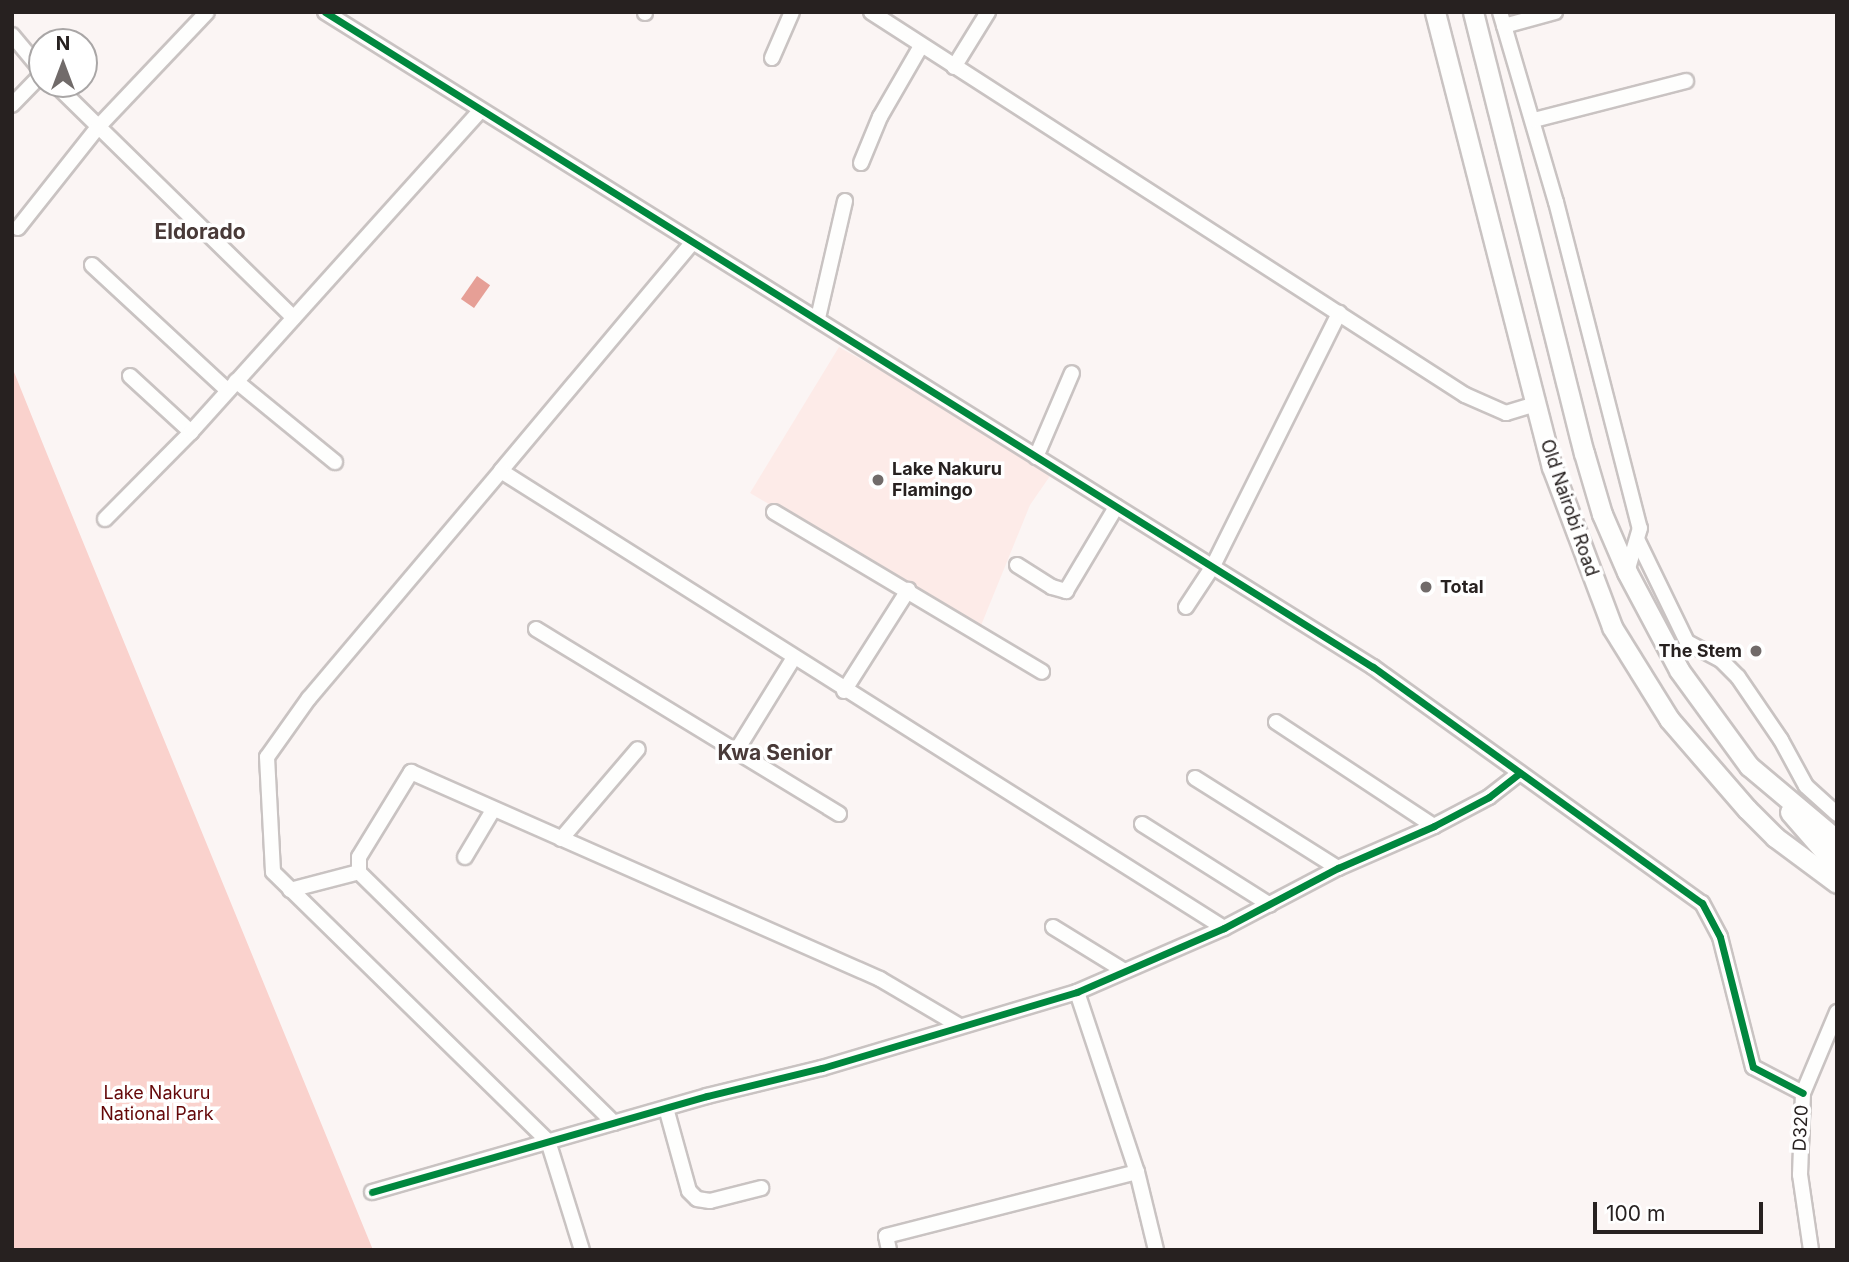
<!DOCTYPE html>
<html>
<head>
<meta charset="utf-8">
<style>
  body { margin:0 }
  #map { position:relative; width:1849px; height:1262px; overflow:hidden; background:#fbf5f4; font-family:Inter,sans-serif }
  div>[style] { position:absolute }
  .built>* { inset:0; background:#fdebe8 }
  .green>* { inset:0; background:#fad2cd }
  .water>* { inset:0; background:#e69f96; transform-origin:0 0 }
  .roads { filter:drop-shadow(2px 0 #c9c3c2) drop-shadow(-2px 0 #c9c3c2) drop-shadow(0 2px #c9c3c2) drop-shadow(0 -2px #c9c3c2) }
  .minor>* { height:14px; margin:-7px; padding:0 7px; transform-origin:7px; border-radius:7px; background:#fefefd }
  .highway>* { height:19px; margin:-9.5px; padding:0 9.5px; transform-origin:9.5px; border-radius:9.5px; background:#fefefd }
  .cycleway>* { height:7px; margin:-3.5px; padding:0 3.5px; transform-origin:3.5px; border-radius:3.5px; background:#00873e }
  .dots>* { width:19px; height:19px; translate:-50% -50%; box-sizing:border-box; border:4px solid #fff; border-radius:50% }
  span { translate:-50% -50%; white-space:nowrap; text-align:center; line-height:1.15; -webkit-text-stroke:7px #fff; paint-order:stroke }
  .poi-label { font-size:18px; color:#272120; font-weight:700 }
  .left { translate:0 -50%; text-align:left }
  .right { translate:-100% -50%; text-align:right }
  .street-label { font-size:18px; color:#272120 }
  .park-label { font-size:18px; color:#640708 }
  .quarter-label { font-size:21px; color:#493a38; font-weight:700 }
  .frame { position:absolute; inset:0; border:14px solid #272120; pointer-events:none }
  .north { position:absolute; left:28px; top:28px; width:70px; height:70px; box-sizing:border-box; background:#fff; border:2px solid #a9a6a6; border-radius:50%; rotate:0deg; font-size:19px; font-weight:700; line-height:28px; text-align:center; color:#272120 }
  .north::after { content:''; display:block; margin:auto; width:24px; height:32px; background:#716b6a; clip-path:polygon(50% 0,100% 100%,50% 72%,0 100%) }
  .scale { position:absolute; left:1593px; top:1202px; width:170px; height:32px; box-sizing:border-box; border:4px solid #272120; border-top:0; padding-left:9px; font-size:21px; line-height:24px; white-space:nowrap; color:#272120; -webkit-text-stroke:5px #fff; paint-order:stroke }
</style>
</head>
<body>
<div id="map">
  <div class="built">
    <i style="clip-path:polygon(839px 347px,951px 410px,1050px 476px,1030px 505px,980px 628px,750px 493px)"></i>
  </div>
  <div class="green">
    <i style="clip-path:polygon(12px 367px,47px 454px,373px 1250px,12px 1250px)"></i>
  </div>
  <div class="water">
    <i style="left:477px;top:276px;width:16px;height:28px;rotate:35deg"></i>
  </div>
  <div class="roads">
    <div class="minor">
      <i style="left:325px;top:12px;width:1236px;rotate:32.01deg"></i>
      <i style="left:1373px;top:667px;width:405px;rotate:35.7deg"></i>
      <i style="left:1702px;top:903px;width:38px;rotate:62deg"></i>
      <i style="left:1720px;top:937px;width:134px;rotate:75.8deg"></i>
      <i style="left:1753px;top:1067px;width:56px;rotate:27.5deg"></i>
      <i style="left:871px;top:12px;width:707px;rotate:32.81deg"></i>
      <i style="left:1465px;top:395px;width:45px;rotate:23.7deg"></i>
      <i style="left:1506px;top:413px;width:31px;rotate:-17deg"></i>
      <i style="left:1500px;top:12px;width:198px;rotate:73.6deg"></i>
      <i style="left:1556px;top:202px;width:337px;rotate:75.6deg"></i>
      <i style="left:1640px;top:528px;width:46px;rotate:106.5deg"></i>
      <i style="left:645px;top:13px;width:1px;rotate:-90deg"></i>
      <i style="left:1504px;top:26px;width:53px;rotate:-15.4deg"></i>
      <i style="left:12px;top:35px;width:47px;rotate:50.2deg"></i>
      <i style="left:772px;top:58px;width:50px;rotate:-66.5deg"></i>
      <i style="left:954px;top:67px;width:65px;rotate:-58.3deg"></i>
      <i style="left:55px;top:84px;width:334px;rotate:44.4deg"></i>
      <i style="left:12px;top:105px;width:43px;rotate:-45.9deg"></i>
      <i style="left:1534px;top:120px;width:157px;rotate:-14.4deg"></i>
      <i style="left:861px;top:163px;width:50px;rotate:-67.6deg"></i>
      <i style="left:880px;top:117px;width:82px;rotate:-60deg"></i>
      <i style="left:18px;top:228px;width:129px;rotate:-51.6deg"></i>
      <i style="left:98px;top:127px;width:158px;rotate:-46.5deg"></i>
      <i style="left:692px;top:243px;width:297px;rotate:130deg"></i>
      <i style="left:501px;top:471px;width:855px;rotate:32.3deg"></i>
      <i style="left:92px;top:265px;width:185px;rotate:42.8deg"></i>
      <i style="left:818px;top:318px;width:120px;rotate:-77deg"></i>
      <i style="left:130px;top:376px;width:83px;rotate:42.6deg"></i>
      <i style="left:236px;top:381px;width:128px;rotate:39.3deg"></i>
      <i style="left:1036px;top:457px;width:91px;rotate:-66.8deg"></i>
      <i style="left:501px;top:471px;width:297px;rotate:130.2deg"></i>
      <i style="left:309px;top:698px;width:72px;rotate:125.4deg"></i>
      <i style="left:267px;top:757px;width:115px;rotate:87deg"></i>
      <i style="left:273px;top:872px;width:385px;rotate:44.4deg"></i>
      <i style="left:548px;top:1141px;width:114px;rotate:72.7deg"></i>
      <i style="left:774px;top:512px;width:312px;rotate:30.8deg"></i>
      <i style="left:105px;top:519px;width:122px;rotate:-45.3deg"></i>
      <i style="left:191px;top:432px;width:433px;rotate:-48deg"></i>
      <i style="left:1638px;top:541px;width:112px;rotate:64.1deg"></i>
      <i style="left:1687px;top:642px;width:38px;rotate:28deg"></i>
      <i style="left:1721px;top:660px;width:24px;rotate:45deg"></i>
      <i style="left:1738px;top:677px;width:76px;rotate:55.7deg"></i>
      <i style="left:1781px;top:740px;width:52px;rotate:61.5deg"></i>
      <i style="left:1806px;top:786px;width:42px;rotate:42.1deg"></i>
      <i style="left:1017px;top:565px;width:41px;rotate:32.2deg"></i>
      <i style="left:1052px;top:587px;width:15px;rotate:16deg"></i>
      <i style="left:1066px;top:591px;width:98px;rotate:-59.2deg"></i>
      <i style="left:1186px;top:607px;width:49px;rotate:-56.6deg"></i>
      <i style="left:1213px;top:566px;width:283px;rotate:-63.5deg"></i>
      <i style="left:536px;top:629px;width:355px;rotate:31.4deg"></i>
      <i style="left:844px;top:691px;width:120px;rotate:-57.6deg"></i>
      <i style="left:1276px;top:722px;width:189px;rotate:33.4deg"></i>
      <i style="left:735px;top:753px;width:110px;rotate:-58.3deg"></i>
      <i style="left:1195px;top:778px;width:169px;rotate:32.2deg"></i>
      <i style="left:1142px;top:824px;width:151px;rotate:32.3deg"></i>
      <i style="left:561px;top:839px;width:118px;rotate:-49.5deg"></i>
      <i style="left:465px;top:857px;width:55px;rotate:-59.2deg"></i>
      <i style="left:290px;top:890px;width:71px;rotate:-14.6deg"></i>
      <i style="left:1053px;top:927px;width:82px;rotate:31.6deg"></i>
      <i style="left:1077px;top:992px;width:190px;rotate:71.6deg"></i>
      <i style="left:1137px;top:1172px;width:80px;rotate:76.3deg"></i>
      <i style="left:666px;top:1108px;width:86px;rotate:74.5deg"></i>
      <i style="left:689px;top:1191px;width:11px;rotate:45deg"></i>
      <i style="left:697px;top:1199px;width:13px;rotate:9deg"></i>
      <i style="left:710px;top:1201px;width:53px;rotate:-14.3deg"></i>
      <i style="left:614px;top:1123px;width:358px;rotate:-135.5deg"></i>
      <i style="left:359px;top:872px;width:15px;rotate:-90deg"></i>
      <i style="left:359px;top:857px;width:100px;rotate:-58.5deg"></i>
      <i style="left:411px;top:772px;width:513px;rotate:23.81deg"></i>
      <i style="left:880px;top:979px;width:91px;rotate:30.5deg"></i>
      <i style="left:372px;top:1192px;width:348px;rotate:-16deg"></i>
      <i style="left:707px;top:1096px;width:118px;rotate:-13.7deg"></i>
      <i style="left:822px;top:1068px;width:266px;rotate:-16.6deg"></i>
      <i style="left:1077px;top:992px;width:160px;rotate:-23.5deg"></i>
      <i style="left:1224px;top:928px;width:129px;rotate:-27.8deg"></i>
      <i style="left:1338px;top:868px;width:105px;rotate:-23.6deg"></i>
      <i style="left:1434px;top:826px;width:62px;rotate:-27.8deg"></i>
      <i style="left:1489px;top:797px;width:39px;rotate:-38deg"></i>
      <i style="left:889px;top:1250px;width:14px;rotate:-102deg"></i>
      <i style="left:886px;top:1236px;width:259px;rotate:-14.3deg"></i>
      <i style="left:1811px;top:1250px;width:76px;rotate:-98.3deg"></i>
      <i style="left:1800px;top:1175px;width:82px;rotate:-87.9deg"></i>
      <i style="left:1803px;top:1093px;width:88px;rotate:-67.2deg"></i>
    </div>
    <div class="highway">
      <i style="left:1435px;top:12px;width:470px;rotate:75.6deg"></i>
      <i style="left:1552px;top:467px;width:171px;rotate:69.4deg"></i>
      <i style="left:1612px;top:627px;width:108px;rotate:58.2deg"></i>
      <i style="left:1669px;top:719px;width:119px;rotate:49.1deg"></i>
      <i style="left:1747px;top:809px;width:40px;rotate:45deg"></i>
      <i style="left:1775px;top:837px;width:77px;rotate:36.6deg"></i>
      <i style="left:1473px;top:12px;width:455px;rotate:75.9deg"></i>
      <i style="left:1584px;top:453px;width:64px;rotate:73.6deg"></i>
      <i style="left:1602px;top:514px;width:63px;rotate:66.7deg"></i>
      <i style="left:1627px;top:572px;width:111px;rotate:62deg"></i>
      <i style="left:1679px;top:670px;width:119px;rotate:53.9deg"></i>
      <i style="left:1749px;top:766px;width:115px;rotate:40.1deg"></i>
      <i style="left:1790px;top:812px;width:72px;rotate:49deg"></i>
    </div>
  </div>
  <div class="cycleway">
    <i style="left:325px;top:12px;width:1236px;rotate:32.01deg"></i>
    <i style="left:1373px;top:667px;width:405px;rotate:35.7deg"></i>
    <i style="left:1702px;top:903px;width:38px;rotate:62deg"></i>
    <i style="left:1720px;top:937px;width:134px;rotate:75.8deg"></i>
    <i style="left:1753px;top:1067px;width:56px;rotate:27.5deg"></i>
    <i style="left:372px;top:1192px;width:348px;rotate:-16deg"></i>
    <i style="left:707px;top:1096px;width:118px;rotate:-13.7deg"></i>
    <i style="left:822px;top:1068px;width:266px;rotate:-16.6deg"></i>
    <i style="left:1077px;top:992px;width:160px;rotate:-23.5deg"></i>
    <i style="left:1224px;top:928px;width:129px;rotate:-27.8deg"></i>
    <i style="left:1338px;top:868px;width:105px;rotate:-23.6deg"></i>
    <i style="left:1434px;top:826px;width:62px;rotate:-27.8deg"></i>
    <i style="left:1489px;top:797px;width:39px;rotate:-38deg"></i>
  </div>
  <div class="dots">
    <i style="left:878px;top:480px;background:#716b6a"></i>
    <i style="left:1426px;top:587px;background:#716b6a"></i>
    <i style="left:1756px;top:651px;background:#716b6a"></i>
  </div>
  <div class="poi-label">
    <span class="left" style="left:892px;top:480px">Lake Nakuru<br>Flamingo</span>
    <span class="left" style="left:1440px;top:587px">Total</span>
    <span class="right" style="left:1742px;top:651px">The Stem</span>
  </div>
  <div class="street-label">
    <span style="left:1569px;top:508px;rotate:71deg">Old Nairobi Road</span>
    <span style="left:1801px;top:1128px;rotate:-87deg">D320</span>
  </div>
  <div class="park-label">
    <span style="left:157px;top:1104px">Lake Nakuru<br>National Park</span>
  </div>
  <div class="quarter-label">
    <span style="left:200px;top:232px">Eldorado</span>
    <span style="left:775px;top:753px">Kwa Senior</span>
  </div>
  <div class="frame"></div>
  <div class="north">N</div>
  <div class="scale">100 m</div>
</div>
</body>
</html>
